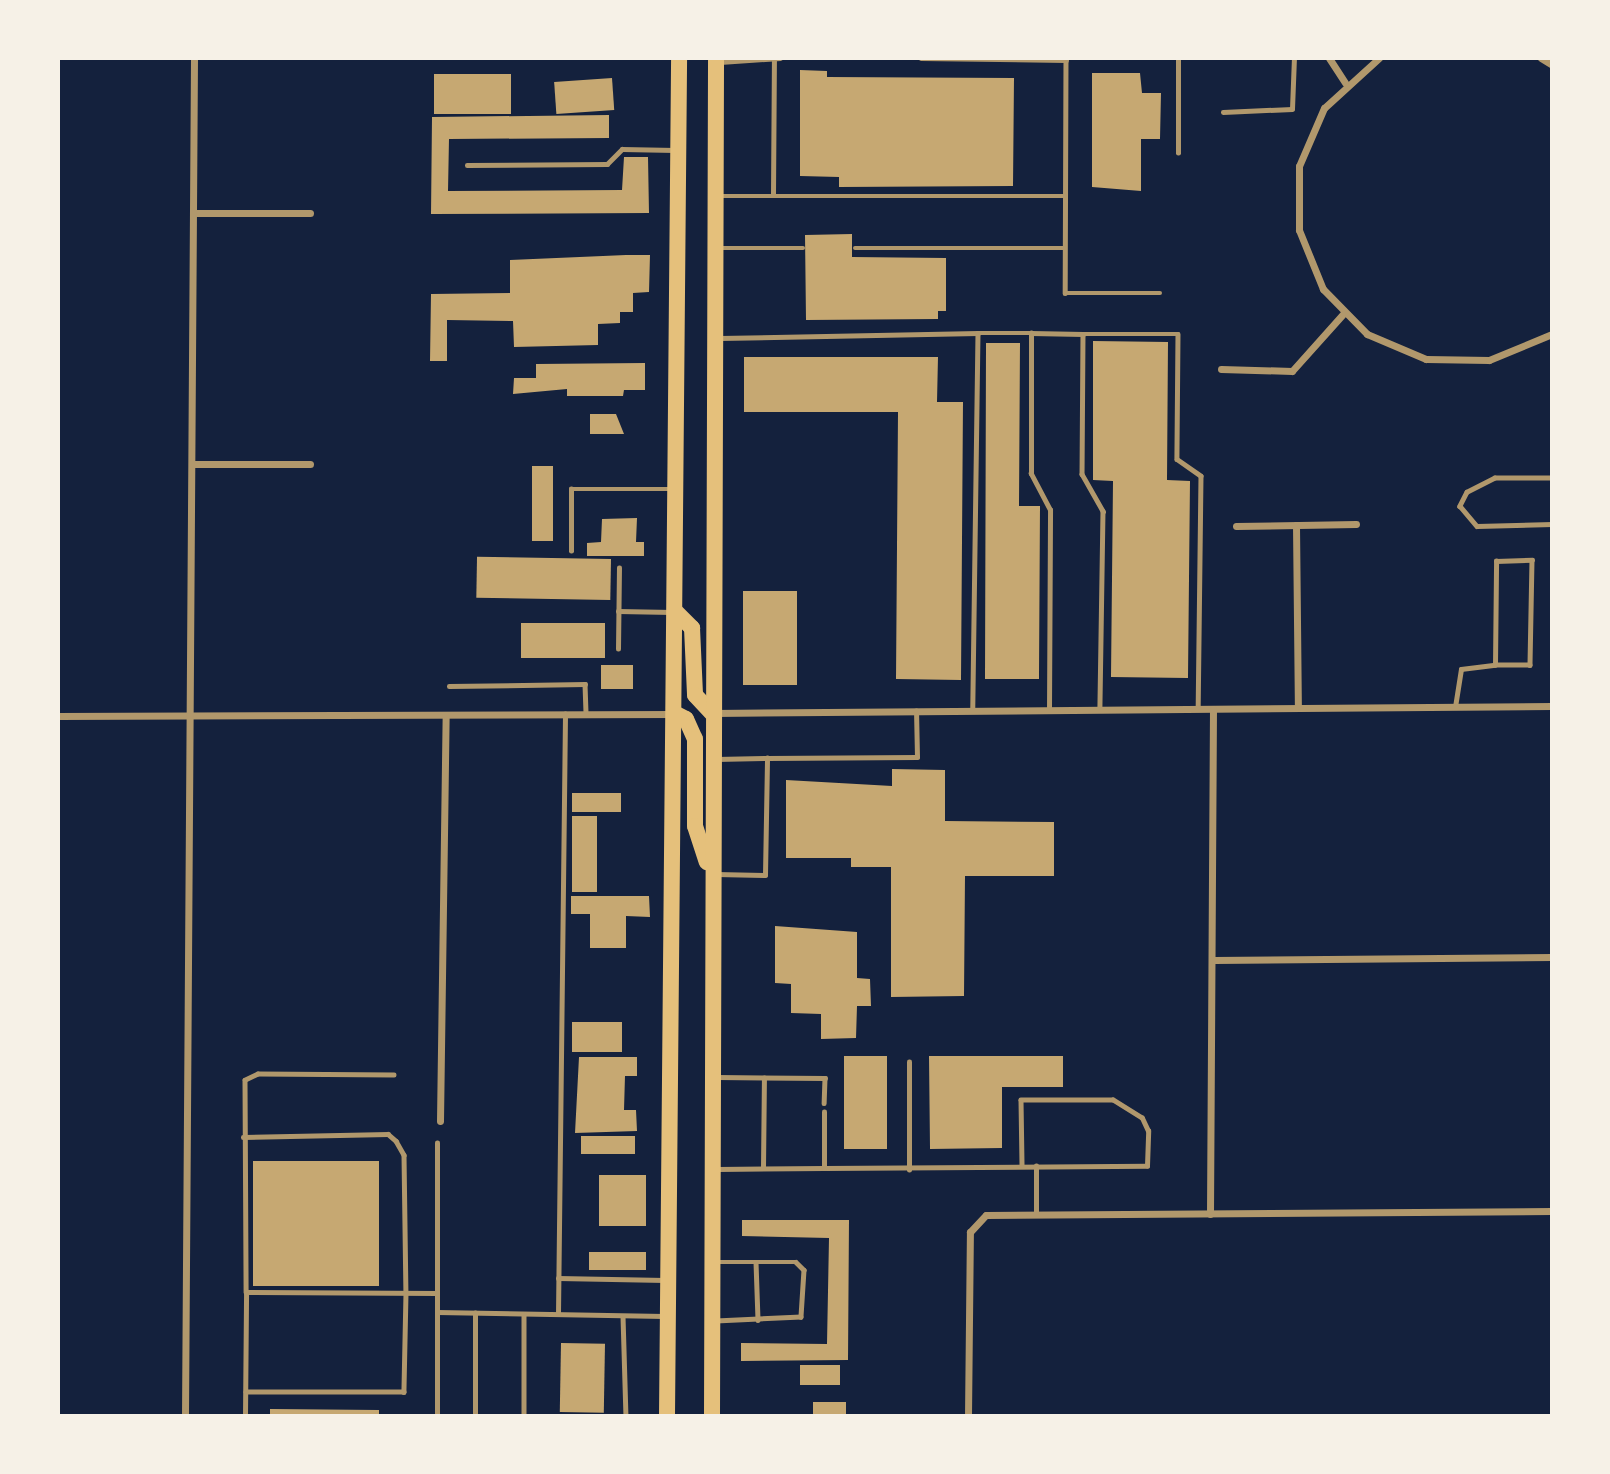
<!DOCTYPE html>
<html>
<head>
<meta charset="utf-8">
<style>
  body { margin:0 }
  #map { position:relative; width:1610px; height:1474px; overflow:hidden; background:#14213d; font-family:"Work Sans",sans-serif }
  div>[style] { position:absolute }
  .building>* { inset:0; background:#c6a872; transform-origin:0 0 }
  .service>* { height:4.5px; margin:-2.25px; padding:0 2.25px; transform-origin:2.25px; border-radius:2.25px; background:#b1986c }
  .minor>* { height:7px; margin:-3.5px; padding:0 3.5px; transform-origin:3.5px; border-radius:3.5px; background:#b1986c }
  .primary>* { height:16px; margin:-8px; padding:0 8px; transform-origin:8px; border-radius:8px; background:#e5c07b }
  span { translate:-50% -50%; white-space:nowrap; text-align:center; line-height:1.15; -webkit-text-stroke:5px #f6f1e7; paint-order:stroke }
  .frame { position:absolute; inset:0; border:60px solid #f6f1e7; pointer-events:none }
</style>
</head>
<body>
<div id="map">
  <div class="building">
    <i style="clip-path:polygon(800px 70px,827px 71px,827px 77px,1014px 78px,1013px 186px,839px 187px,839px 177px,800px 176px)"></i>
    <i style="clip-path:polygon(1092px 73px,1140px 73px,1142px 93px,1161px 93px,1160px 139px,1141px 139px,1141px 191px,1092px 187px)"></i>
    <i style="left:434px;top:74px;width:77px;height:40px"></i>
    <i style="left:612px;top:78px;width:32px;height:58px;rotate:86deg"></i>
    <i style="clip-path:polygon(609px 115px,609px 138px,449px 139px,448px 191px,622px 190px,624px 157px,648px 157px,649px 213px,431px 214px,432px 117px)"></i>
    <i style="clip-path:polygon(852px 234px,852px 257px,946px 258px,946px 311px,938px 311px,938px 319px,806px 320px,805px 235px)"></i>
    <i style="clip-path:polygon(626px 255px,650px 255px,649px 292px,633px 293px,633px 312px,620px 312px,620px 323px,598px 324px,598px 345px,514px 347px,513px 321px,447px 320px,447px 361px,430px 361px,431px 294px,510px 293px,510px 260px)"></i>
    <i style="clip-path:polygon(1093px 341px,1168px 342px,1167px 480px,1190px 481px,1188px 678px,1111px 677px,1113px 481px,1093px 480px)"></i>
    <i style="clip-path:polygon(986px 343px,1020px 343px,1019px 506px,1040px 506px,1039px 679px,985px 679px)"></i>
    <i style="clip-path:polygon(744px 357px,938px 357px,937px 402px,963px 402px,961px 680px,896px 679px,898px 412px,744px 412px)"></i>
    <i style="clip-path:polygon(645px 363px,645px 390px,624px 390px,623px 396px,567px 396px,567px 389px,513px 394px,514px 378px,536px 378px,536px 364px)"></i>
    <i style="clip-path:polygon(590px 414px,616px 414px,624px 434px,590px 434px)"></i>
    <i style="left:532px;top:466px;width:21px;height:75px"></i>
    <i style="clip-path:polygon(637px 518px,636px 542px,644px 542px,644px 556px,587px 556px,587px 543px,601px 542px,602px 519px)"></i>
    <i style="left:611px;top:559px;width:41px;height:134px;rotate:91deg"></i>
    <i style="left:743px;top:591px;width:54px;height:94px"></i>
    <i style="left:521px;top:623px;width:84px;height:35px"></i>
    <i style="left:601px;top:665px;width:32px;height:24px"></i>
    <i style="clip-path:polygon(892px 769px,945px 770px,945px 821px,1054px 822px,1054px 876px,965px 876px,964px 996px,891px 997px,891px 867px,851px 867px,851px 858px,786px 858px,786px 780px,892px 786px)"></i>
    <i style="left:572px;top:793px;width:49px;height:19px"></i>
    <i style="left:572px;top:816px;width:25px;height:76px"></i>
    <i style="clip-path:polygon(571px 896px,649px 896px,650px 917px,626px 916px,626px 948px,590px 948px,590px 914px,571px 914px)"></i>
    <i style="clip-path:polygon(775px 926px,857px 932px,857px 978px,870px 979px,871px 1006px,857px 1006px,856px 1038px,821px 1039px,821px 1014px,791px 1013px,791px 984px,775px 983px)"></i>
    <i style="left:572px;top:1022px;width:50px;height:30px"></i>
    <i style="left:844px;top:1056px;width:43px;height:93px"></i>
    <i style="clip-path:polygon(929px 1056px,1063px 1056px,1063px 1087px,1002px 1087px,1002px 1148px,930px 1149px)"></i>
    <i style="clip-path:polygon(579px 1057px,637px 1057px,637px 1076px,625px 1076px,624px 1110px,636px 1110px,637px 1131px,575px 1133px)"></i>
    <i style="left:581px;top:1136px;width:54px;height:18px"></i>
    <i style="left:253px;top:1161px;width:126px;height:125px"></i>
    <i style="left:599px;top:1175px;width:47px;height:51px"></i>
    <i style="clip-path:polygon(742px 1220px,849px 1220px,848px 1360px,741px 1361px,741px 1343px,827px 1344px,829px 1238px,742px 1236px)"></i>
    <i style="left:589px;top:1252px;width:57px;height:18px"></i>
    <i style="left:561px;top:1343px;width:44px;height:69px;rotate:1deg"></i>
    <i style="left:800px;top:1365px;width:40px;height:20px"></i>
    <i style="left:846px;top:1402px;width:14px;height:33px;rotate:90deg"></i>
    <i style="clip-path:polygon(270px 1409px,379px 1410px,379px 1416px,270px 1416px)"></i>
  </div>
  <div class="service">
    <i style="left:921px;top:58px;width:145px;rotate:0.8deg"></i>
    <i style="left:1066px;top:58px;width:235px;rotate:90.2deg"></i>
    <i style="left:1065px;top:293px;width:95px"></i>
    <i style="left:720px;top:62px;width:60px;rotate:-3.8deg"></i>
    <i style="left:1223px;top:112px;width:69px;rotate:-2.5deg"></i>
    <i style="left:1292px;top:109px;width:51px;rotate:-87.8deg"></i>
    <i style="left:1178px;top:153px;width:95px;rotate:-90deg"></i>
    <i style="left:467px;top:165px;width:140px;rotate:-0.4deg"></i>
    <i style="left:607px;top:164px;width:21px;rotate:-45deg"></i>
    <i style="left:622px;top:149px;width:53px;rotate:1.1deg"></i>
    <i style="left:773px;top:194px;width:136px;rotate:-89.6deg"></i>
    <i style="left:720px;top:196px;width:345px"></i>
    <i style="left:719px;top:248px;width:84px"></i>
    <i style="left:855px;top:248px;width:210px"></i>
    <i style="left:978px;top:333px;width:53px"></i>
    <i style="left:1083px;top:334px;width:95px"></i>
    <i style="left:1178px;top:334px;width:125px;rotate:90.5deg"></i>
    <i style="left:1177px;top:459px;width:29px;rotate:35deg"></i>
    <i style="left:1201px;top:476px;width:233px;rotate:90.7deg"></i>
    <i style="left:720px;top:338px;width:258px;rotate:-1.1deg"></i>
    <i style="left:978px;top:333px;width:378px;rotate:90.8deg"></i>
    <i style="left:1552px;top:478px;width:57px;rotate:180deg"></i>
    <i style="left:1495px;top:478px;width:31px;rotate:153deg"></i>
    <i style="left:1467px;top:492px;width:16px;rotate:117deg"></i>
    <i style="left:1460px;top:506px;width:26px;rotate:50deg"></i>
    <i style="left:1477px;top:526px;width:75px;rotate:-1.5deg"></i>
    <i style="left:571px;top:551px;width:62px;rotate:-90deg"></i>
    <i style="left:571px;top:489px;width:99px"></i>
    <i style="left:618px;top:611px;width:54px;rotate:1.1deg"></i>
    <i style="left:618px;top:649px;width:81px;rotate:-89.3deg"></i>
    <i style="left:449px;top:686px;width:136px;rotate:-0.8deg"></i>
    <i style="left:585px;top:684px;width:30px;rotate:88deg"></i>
    <i style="left:1455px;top:707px;width:38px;rotate:-81deg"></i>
    <i style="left:1461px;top:669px;width:34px;rotate:-7deg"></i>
    <i style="left:1495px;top:665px;width:104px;rotate:-89.4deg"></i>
    <i style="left:1496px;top:561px;width:36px;rotate:-2deg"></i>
    <i style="left:1532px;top:560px;width:105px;rotate:91.1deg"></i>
    <i style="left:1530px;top:665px;width:35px;rotate:180deg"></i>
    <i style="left:1049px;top:710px;width:200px;rotate:-89.7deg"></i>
    <i style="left:1050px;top:510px;width:41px;rotate:-117.8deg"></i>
    <i style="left:1031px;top:474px;width:141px;rotate:-90deg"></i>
    <i style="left:1031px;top:333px;width:52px;rotate:1.1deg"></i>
    <i style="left:1083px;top:334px;width:140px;rotate:90.4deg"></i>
    <i style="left:1082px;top:474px;width:43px;rotate:60.4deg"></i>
    <i style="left:1103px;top:511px;width:198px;rotate:90.9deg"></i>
    <i style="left:716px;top:759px;width:51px;rotate:-1.1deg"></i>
    <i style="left:716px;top:874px;width:49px;rotate:1.2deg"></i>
    <i style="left:765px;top:875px;width:117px;rotate:-89deg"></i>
    <i style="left:767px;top:758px;width:150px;rotate:-0.4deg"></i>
    <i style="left:917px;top:757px;width:46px;rotate:-91.2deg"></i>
    <i style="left:394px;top:1075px;width:136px;rotate:-179.6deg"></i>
    <i style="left:258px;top:1074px;width:14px;rotate:155deg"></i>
    <i style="left:245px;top:1080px;width:212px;rotate:89.7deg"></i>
    <i style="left:246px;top:1292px;width:191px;rotate:0.3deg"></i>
    <i style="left:717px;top:1077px;width:108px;rotate:0.5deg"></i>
    <i style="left:825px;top:1078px;width:25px;rotate:92deg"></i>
    <i style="left:243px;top:1137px;width:145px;rotate:-1.2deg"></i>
    <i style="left:388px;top:1134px;width:11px;rotate:41deg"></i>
    <i style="left:396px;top:1141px;width:16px;rotate:60deg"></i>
    <i style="left:404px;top:1155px;width:138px;rotate:89.2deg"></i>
    <i style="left:406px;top:1293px;width:99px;rotate:91.2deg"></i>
    <i style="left:404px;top:1392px;width:158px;rotate:180deg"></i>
    <i style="left:763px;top:1168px;width:90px;rotate:-89.4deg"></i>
    <i style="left:824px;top:1168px;width:323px;rotate:-0.4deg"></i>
    <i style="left:1147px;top:1166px;width:35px;rotate:-88deg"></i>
    <i style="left:1148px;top:1131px;width:14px;rotate:-115deg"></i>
    <i style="left:1142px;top:1118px;width:34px;rotate:-148deg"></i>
    <i style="left:1113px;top:1100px;width:92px;rotate:180deg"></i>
    <i style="left:1021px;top:1100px;width:66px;rotate:89.1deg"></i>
    <i style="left:718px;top:1169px;width:106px;rotate:-0.5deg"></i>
    <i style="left:824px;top:1168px;width:56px;rotate:-90deg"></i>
    <i style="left:909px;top:1170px;width:108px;rotate:-90deg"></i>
    <i style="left:1036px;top:1215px;width:49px;rotate:-90deg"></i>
    <i style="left:715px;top:1262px;width:81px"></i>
    <i style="left:796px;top:1262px;width:11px;rotate:45deg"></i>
    <i style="left:804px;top:1270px;width:47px;rotate:93.7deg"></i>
    <i style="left:801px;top:1317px;width:85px;rotate:177.3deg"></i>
    <i style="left:756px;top:1262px;width:58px;rotate:88deg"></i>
    <i style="left:558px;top:1278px;width:107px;rotate:1.1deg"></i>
    <i style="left:437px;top:1312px;width:227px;rotate:1deg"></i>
    <i style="left:524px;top:1314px;width:102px;rotate:90deg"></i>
    <i style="left:558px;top:1314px;width:600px;rotate:-89.33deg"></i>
    <i style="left:623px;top:1316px;width:100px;rotate:88.3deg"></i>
    <i style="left:245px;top:1416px;width:124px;rotate:-89.5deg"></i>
    <i style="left:437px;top:1416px;width:273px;rotate:-90deg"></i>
    <i style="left:475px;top:1416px;width:103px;rotate:-90deg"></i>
  </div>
  <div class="minor">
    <i style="left:1329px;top:58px;width:30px;rotate:57deg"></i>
    <i style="left:1379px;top:58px;width:74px;rotate:137.7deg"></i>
    <i style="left:1324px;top:108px;width:63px;rotate:113.3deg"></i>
    <i style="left:1299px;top:166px;width:64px;rotate:90deg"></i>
    <i style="left:1299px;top:230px;width:64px;rotate:67.9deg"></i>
    <i style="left:1323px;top:289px;width:63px;rotate:45.6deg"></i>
    <i style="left:1367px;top:334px;width:64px;rotate:23deg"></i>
    <i style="left:1426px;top:359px;width:63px;rotate:0.9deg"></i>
    <i style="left:1489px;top:360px;width:68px;rotate:-22.4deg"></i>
    <i style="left:1541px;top:58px;width:13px;rotate:32deg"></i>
    <i style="left:193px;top:213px;width:117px"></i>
    <i style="left:1221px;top:369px;width:71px;rotate:1.6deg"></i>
    <i style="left:1292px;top:371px;width:76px;rotate:-48.2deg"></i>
    <i style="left:192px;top:464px;width:118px"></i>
    <i style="left:1296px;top:525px;width:183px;rotate:89.4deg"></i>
    <i style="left:1236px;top:526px;width:120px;rotate:-1deg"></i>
    <i style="left:713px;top:713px;width:839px;rotate:-0.48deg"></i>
    <i style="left:58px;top:716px;width:617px;rotate:-0.19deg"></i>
    <i style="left:1214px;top:960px;width:338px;rotate:-0.5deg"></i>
    <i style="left:440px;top:1121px;width:406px;rotate:-89.2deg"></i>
    <i style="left:1210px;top:1214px;width:505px;rotate:-89.66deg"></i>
    <i style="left:185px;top:1416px;width:1358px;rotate:-89.62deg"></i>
    <i style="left:968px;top:1416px;width:184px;rotate:-89.4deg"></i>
    <i style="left:970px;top:1232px;width:23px;rotate:-47deg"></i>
    <i style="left:986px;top:1215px;width:566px;rotate:-0.4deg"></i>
  </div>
  <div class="primary">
    <i style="left:676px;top:612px;width:23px;rotate:45deg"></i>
    <i style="left:692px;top:628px;width:67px;rotate:87.4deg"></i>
    <i style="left:695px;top:695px;width:25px;rotate:47deg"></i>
    <i style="left:676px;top:714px;width:11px;rotate:27deg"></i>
    <i style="left:686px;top:719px;width:22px;rotate:66deg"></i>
    <i style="left:695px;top:739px;width:87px;rotate:90deg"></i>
    <i style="left:695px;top:826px;width:38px;rotate:72deg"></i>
    <i style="left:667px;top:1416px;width:1358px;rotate:-89.49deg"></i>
    <i style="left:712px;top:1416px;width:1358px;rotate:-89.83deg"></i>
  </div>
  <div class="frame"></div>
</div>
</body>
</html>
